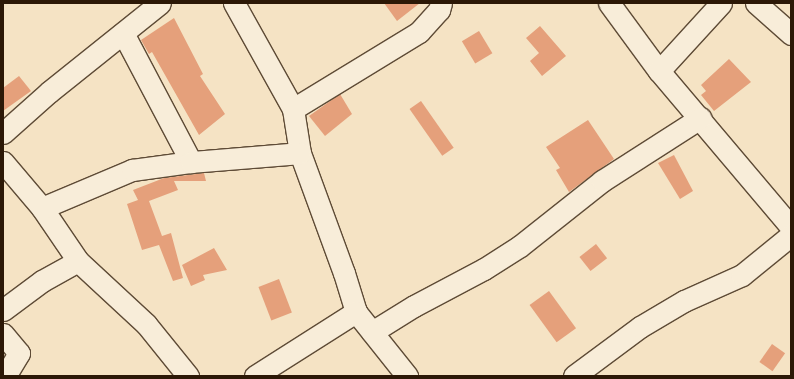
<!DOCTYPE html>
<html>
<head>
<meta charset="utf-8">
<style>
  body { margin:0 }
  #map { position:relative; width:794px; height:379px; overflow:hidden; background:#f5e3c4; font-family:"IM FELL Double Pica",serif }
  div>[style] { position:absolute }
  .building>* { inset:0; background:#e5a07b; transform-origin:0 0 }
  .roads { filter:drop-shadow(1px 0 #5e4b36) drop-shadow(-1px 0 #5e4b36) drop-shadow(0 1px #5e4b36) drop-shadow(0 -1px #5e4b36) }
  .minor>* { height:21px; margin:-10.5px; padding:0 10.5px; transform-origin:10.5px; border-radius:10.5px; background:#f8edd9 }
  span { translate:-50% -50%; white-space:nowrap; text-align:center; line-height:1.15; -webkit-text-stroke:3.5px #f8edd9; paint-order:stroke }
  .frame { position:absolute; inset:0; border:4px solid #2c1806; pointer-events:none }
</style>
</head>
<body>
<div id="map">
  <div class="building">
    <i style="clip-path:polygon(384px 3px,420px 3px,397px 21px)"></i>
    <i style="clip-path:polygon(174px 18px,203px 74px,200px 76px,225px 114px,199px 135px,152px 52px,149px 54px,141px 40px)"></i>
    <i style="clip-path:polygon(540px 26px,566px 56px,542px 76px,530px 61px,539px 53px,526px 38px)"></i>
    <i style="left:479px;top:31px;width:26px;height:20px;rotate:59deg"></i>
    <i style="clip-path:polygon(729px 59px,751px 82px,714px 111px,701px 95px,706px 91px,701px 85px)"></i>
    <i style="clip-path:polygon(19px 76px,31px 91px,3px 111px,3px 88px)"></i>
    <i style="clip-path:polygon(340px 94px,352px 114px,325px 136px,309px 116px)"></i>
    <i style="left:421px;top:101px;width:57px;height:14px;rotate:55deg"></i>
    <i style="clip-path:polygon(588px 120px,614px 159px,569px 192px,556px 170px,560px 168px,546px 147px)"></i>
    <i style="clip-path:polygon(674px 155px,693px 191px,680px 199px,658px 163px)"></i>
    <i style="clip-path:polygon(204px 173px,206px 181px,174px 181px,178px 190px,149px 201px,162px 236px,171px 233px,183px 278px,173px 281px,159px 245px,142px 250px,127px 204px,138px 200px,133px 190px,164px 178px)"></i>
    <i style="left:596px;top:244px;width:18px;height:21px;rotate:52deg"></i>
    <i style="clip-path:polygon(214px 248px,227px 270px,203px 275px,205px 280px,191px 286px,182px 265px)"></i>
    <i style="left:279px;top:279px;width:36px;height:22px;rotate:69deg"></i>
    <i style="left:549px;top:291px;width:46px;height:24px;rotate:54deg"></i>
    <i style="left:772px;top:344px;width:16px;height:22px;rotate:35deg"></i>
  </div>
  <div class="roads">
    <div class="minor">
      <i style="left:234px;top:3px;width:121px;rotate:60.9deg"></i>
      <i style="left:293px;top:109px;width:45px;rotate:81deg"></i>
      <i style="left:300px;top:153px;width:128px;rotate:69.9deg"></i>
      <i style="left:344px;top:273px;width:41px;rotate:72.9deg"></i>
      <i style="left:609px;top:3px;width:84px;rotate:53.7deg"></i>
      <i style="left:659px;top:71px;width:204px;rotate:49.8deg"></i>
      <i style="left:756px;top:3px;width:47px;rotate:41.5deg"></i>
      <i style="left:123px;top:33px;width:146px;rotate:62.2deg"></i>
      <i style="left:659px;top:71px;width:92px;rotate:-47.6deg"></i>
      <i style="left:293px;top:109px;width:148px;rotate:-31.4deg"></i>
      <i style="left:419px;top:32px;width:30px;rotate:-48deg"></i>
      <i style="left:439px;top:10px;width:7px;rotate:-74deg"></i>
      <i style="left:3px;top:133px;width:62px;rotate:-41.7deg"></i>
      <i style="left:49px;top:92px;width:142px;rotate:-38.7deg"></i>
      <i style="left:3px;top:162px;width:60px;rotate:49.7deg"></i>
      <i style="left:42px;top:208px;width:64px;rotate:55.8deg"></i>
      <i style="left:78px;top:261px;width:93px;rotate:42.8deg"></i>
      <i style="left:146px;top:324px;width:67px;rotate:51.1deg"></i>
      <i style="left:42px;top:208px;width:98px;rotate:-22.9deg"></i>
      <i style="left:132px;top:170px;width:60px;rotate:-7.7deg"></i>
      <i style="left:191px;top:162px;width:109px;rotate:-4.7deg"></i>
      <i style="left:3px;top:310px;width:49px;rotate:-36.6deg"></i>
      <i style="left:42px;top:281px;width:41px;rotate:-29.1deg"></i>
      <i style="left:372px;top:332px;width:49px;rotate:-31.8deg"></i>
      <i style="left:414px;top:306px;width:79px;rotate:-27.9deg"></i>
      <i style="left:484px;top:269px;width:43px;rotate:-32.6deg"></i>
      <i style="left:520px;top:246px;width:105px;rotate:-38.4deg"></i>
      <i style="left:602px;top:181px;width:117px;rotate:-32.7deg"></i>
      <i style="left:3px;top:334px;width:25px;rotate:50deg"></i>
      <i style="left:19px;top:353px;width:27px;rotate:121deg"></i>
      <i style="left:255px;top:376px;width:120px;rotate:-32.4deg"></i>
      <i style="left:356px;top:312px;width:82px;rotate:51.4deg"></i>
      <i style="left:574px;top:376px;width:82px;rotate:-36.6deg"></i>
      <i style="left:640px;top:327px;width:51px;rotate:-30.6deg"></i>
      <i style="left:684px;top:301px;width:64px;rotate:-24.1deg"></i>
      <i style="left:742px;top:275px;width:63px;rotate:-39.2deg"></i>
    </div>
  </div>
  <div class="frame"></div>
</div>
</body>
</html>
